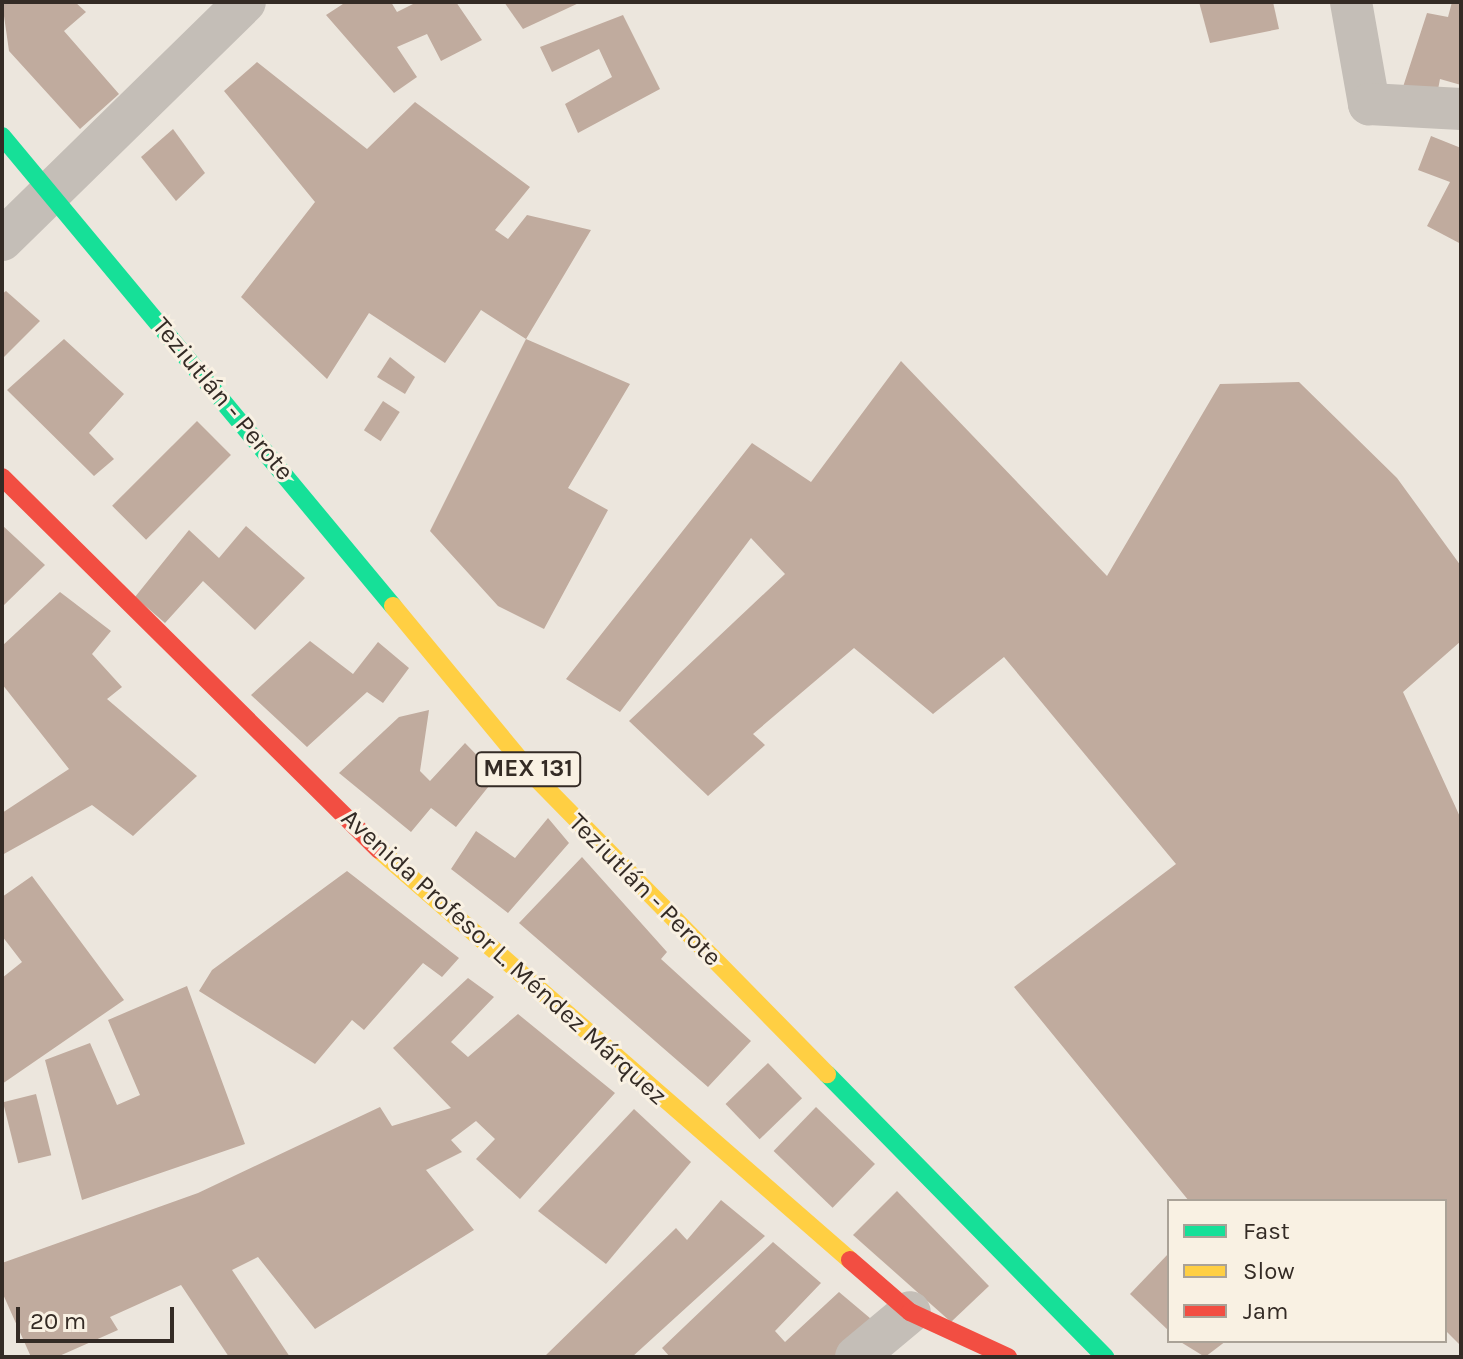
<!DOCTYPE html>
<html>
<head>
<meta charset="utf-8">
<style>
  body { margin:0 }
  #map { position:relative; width:1463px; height:1359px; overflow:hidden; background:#ece6dd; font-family:Karla,sans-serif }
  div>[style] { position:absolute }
  .building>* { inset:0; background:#c0ab9e; transform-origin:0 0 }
  .street>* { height:42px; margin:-21px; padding:0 21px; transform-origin:21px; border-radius:21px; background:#c4beb7 }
  .fast>* { height:18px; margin:-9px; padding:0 9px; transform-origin:9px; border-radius:9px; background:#16e098 }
  .slow>* { height:18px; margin:-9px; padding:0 9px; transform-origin:9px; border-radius:9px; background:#ffcf43 }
  .jam>* { height:18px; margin:-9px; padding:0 9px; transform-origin:9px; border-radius:9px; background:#f24e42 }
  span { translate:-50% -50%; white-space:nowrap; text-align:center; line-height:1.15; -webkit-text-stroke:6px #f9f1e3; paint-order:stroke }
  .shield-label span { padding:2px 6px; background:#f9f1e3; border:2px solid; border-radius:6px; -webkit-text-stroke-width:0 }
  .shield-label { font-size:24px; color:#342b25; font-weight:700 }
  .street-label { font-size:26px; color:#342b25 }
  .frame { position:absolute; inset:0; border:4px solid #342b25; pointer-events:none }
  .legend { position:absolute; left:1167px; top:1199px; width:280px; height:144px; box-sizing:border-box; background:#f9f1e3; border:2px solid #aaa297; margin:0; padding:10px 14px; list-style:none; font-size:24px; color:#342b25 }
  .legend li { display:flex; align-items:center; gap:16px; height:40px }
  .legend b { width:40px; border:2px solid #aaa297 }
  .scale { position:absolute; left:16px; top:1307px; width:158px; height:36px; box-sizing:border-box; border:4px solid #342b25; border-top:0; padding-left:10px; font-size:24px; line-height:28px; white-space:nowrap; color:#342b25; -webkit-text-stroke:6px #f9f1e3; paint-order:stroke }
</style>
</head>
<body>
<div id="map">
  <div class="building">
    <i style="clip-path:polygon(2px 2px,75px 2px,86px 12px,64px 31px,119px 94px,80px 129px,9px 51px)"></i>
    <i style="clip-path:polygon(346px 2px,391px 2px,397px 12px,417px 2px,456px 2px,482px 40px,441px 61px,427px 34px,397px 47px,417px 77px,394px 93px,326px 15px)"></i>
    <i style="clip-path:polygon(504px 2px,581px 2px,523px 29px)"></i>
    <i style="clip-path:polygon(1199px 2px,1273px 2px,1279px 29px,1210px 43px)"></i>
    <i style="clip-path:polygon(1452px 2px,1461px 2px,1461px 85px,1440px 79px,1436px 100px,1402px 90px,1427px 13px,1448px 17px)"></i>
    <i style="clip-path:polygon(623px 15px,660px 89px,578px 133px,565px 104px,612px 77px,599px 49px,552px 72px,540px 47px)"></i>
    <i style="clip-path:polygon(257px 62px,367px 149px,415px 102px,530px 187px,495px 230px,508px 239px,527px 215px,591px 230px,526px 339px,481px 310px,445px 363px,369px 313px,327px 379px,241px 297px,315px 202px,224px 91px)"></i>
    <i style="clip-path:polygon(173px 129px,205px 173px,176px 201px,141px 157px)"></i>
    <i style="clip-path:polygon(1431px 136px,1461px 148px,1461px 244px,1427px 226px,1450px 182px,1418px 170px)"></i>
    <i style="clip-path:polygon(6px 291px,40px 321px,2px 359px,2px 294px)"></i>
    <i style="clip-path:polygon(64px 339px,124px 394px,89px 433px,114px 459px,94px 476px,7px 390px)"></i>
    <i style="clip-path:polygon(526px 339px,630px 384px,568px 488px,608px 510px,544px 629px,498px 606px,430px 531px)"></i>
    <i style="clip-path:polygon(390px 357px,415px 377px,405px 394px,377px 377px)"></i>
    <i style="clip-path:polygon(901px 361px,1107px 576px,1220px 384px,1299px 382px,1397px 478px,1461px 566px,1461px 641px,1403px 692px,1461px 819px,1461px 1346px,1445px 1330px,1445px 1201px,1189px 1201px,1014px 987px,1176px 864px,1004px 657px,933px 714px,854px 648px,753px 734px,765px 745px,708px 796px,629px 721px,785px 574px,751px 538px,620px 712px,566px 679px,752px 443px,811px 482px)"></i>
    <i style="left:383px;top:401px;width:20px;height:35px;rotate:33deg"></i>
    <i style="left:197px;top:421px;width:48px;height:120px;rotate:45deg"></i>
    <i style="clip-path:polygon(2px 525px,45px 565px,2px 607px)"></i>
    <i style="clip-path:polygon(246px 526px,305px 578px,255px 630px,203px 581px,165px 623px,135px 597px,189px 530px,219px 558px)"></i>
    <i style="clip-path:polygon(60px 592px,111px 631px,92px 654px,122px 687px,107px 699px,197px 776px,133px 836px,92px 805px,2px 855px,2px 813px,69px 769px,2px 684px,2px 646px)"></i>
    <i style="clip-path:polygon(310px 641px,353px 674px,378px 642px,409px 668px,383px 703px,367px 692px,307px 747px,251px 695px)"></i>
    <i style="clip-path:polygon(429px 710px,420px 771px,430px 781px,465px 743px,497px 776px,456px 827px,431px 808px,411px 832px,339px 773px,399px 717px)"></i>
    <i style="clip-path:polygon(548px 818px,569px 843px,508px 913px,451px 869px,476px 831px,515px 858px)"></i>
    <i style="clip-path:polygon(582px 857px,667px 952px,661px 959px,751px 1041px,708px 1087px,519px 923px)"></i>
    <i style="clip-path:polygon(347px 871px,459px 958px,442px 977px,423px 963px,364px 1030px,352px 1020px,315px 1064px,199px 991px,212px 970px)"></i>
    <i style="clip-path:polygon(32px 876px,124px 1000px,2px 1084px,2px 978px,22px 962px,2px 936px,2px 897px)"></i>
    <i style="clip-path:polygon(468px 978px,494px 997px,451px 1042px,468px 1057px,518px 1014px,615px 1093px,520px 1199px,476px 1159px,495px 1139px,476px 1121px,451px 1140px,462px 1152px,426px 1170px,474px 1230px,315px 1329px,258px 1257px,232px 1270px,290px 1357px,229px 1357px,181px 1285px,110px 1317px,118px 1330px,57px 1357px,31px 1357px,2px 1292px,2px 1263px,198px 1193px,380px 1107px,392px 1126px,451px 1108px,393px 1048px)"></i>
    <i style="clip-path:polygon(187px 986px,245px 1144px,82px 1200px,45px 1060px,90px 1043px,117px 1105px,140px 1095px,108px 1020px)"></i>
    <i style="left:768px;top:1063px;width:49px;height:59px;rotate:46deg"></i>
    <i style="left:36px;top:1094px;width:63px;height:34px;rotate:76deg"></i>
    <i style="left:816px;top:1107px;width:82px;height:61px;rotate:44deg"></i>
    <i style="clip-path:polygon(634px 1109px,691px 1162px,606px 1264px,538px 1211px)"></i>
    <i style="clip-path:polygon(897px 1191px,989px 1286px,951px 1322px,853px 1235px)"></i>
    <i style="clip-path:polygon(721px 1200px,765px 1236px,632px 1357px,544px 1357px,676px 1228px,687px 1240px)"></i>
    <i style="clip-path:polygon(773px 1242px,821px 1283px,775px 1331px,785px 1342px,839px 1292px,877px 1324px,836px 1357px,670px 1357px,662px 1348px)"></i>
    <i style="clip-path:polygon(1169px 1253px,1169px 1331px,1130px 1294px)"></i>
    <i style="clip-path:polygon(1179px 1341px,1226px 1341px,1205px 1357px)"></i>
  </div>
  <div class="street">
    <i style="left:1351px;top:2px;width:104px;rotate:80deg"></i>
    <i style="left:1369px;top:104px;width:92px;rotate:3.1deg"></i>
    <i style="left:2px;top:240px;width:340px;rotate:-44.4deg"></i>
    <i style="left:856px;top:1357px;width:70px;rotate:-39.8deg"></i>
  </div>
  <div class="fast">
    <i style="left:2px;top:136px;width:611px;rotate:50.24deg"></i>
    <i style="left:827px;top:1074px;width:397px;rotate:45.5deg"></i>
  </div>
  <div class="slow">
    <i style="left:393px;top:606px;width:218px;rotate:50.4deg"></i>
    <i style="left:532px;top:774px;width:421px;rotate:45.5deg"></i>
    <i style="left:379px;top:850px;width:624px;rotate:41.04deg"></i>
  </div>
  <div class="jam">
    <i style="left:2px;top:477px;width:530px;rotate:44.69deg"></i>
    <i style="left:850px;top:1260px;width:79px;rotate:40.9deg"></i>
    <i style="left:910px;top:1312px;width:108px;rotate:24.7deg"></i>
  </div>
  <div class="shield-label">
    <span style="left:528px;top:769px">MEX 131</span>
  </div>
  <div class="street-label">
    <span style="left:223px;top:399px;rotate:50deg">Teziutlán - Perote</span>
    <span style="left:645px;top:890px;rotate:45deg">Teziutlán - Perote</span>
    <span style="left:504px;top:957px;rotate:42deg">Avenida Profesor L. Méndez Márquez</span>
  </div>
  <div class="frame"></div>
  <ul class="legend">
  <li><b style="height:10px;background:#16e098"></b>Fast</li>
  <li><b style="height:10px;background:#ffcf43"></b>Slow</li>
  <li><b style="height:10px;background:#f24e42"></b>Jam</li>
  </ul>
  <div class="scale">20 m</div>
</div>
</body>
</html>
